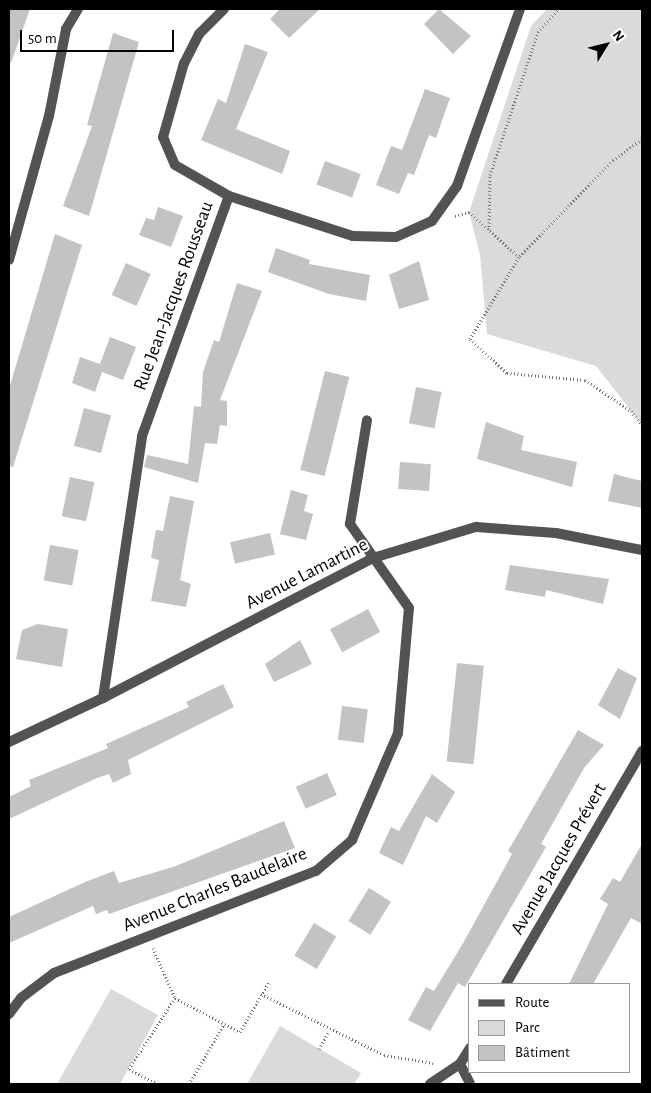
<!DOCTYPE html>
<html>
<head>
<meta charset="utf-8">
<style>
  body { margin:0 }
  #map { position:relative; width:651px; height:1093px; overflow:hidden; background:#fff; font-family:"Alegreya Sans",sans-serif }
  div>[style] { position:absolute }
  .green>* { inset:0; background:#dadada }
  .building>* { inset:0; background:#c3c3c3; transform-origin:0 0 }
  .path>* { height:3px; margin-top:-1.5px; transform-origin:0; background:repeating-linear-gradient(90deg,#757575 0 1px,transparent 0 3.5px) }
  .minor>* { height:10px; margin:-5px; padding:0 5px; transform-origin:5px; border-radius:5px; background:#535353 }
  .tertiary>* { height:10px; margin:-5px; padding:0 5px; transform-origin:5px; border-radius:5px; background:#535353 }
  span { translate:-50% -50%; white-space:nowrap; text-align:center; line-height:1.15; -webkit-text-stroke:4px #fff; paint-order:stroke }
  .street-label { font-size:19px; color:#000 }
  .frame { position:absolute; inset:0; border:10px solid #000; pointer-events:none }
  .legend { position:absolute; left:468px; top:983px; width:162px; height:90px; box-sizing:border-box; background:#fff; border:1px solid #999; margin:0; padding:6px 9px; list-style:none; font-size:15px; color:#000 }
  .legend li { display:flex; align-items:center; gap:10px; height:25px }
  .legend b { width:25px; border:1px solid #999 }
  .north { position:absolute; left:581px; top:20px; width:50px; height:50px; -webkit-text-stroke:4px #fff; paint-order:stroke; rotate:54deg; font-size:14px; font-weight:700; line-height:20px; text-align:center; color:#000 }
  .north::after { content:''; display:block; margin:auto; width:18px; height:22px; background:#000; clip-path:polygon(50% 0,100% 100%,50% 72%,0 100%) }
  .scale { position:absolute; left:20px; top:30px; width:154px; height:22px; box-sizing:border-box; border:2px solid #000; border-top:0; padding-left:6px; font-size:15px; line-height:18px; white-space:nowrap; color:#000; -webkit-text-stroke:4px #fff; paint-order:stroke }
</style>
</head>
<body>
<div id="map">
  <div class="green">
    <i style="clip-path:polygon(547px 9px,642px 9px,642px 425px,596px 366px,487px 334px,480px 255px,469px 212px,531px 26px)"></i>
    <i style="clip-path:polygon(111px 989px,158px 1015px,120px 1084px,57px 1084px)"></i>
    <i style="clip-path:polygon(280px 1026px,361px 1073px,354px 1084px,247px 1084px)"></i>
  </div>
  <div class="building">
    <i style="clip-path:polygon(9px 9px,30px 9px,11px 63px,9px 62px)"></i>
    <i style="clip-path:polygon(280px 9px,320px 9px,289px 38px,270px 19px)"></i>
    <i style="clip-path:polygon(439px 9px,471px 36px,453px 54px,424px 24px)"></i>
    <i style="clip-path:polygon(113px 33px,139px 42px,89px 216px,63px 206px,92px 126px,87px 125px)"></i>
    <i style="clip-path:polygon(245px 44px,268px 52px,236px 129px,290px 151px,282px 174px,201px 140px,218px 99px,226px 103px)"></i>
    <i style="clip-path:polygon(425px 89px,450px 98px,436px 138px,429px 135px,414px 175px,408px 173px,399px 194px,376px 185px,391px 146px,402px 150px)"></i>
    <i style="left:325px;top:161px;width:38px;height:25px;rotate:20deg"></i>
    <i style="clip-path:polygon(158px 207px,183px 216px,171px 247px,139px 235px,146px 218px,154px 220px)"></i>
    <i style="clip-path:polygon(55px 234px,82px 245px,13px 467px,9px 466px,9px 389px)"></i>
    <i style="clip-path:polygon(276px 248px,310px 260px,309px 264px,370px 275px,366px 301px,329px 294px,268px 272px)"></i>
    <i style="clip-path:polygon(419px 261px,429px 300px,399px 309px,389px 275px)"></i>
    <i style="left:126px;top:263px;width:27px;height:35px;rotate:24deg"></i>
    <i style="clip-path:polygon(237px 283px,262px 291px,220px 400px,227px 401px,227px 426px,220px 425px,217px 444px,205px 443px,198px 483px,144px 467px,147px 455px,188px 464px,194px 406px,201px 407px,203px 372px,214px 340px,219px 342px)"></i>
    <i style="clip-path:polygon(110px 337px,136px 347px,123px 380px,102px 372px,95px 392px,72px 383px,80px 357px,100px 364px)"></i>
    <i style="left:325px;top:371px;width:25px;height:102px;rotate:14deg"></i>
    <i style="left:416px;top:387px;width:26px;height:37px;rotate:11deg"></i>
    <i style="left:84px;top:408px;width:28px;height:39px;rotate:15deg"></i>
    <i style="clip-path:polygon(486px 422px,524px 436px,521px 450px,577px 462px,572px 487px,477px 459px)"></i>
    <i style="left:400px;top:462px;width:31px;height:27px;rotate:4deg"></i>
    <i style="clip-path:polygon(614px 474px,642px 481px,642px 508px,608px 501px)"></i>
    <i style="left:70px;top:477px;width:25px;height:40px;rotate:12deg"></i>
    <i style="clip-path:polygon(291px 490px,308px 495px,304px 511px,313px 514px,306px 540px,280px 534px)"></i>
    <i style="clip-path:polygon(170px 496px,194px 501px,180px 580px,191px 584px,186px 607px,151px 601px,159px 560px,151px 558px,156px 530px,163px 531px)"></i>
    <i style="left:270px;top:533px;width:22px;height:41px;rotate:77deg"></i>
    <i style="left:50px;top:545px;width:29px;height:36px;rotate:10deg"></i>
    <i style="clip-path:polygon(510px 565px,609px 579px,603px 604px,546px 590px,545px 597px,505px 590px)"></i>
    <i style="left:368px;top:609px;width:26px;height:43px;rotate:62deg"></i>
    <i style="clip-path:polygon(38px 624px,68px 629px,62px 667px,16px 659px,22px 630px)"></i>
    <i style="clip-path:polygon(300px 640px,312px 664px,274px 682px,265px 664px)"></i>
    <i style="left:457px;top:663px;width:27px;height:99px;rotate:6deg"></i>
    <i style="clip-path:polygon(618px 668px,637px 678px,620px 719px,598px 705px)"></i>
    <i style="clip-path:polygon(223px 684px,234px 707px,128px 760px,131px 774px,113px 783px,109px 774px,97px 778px,9px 819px,9px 797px,31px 786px,29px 780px,108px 748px,106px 744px,189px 707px,186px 702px)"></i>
    <i style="left:342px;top:706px;width:26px;height:34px;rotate:7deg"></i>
    <i style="clip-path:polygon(578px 730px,604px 745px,584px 768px,541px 844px,546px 847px,465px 987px,458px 983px,430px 1031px,408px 1020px,426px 987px,434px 991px,462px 945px,505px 867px,512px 854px,508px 851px)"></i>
    <i style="left:327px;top:773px;width:24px;height:34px;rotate:66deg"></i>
    <i style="clip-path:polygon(432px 774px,455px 792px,437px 823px,426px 816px,403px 865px,379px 853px,391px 827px,399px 831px)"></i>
    <i style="clip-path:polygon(284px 821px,295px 848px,109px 914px,107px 910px,96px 914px,93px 906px,9px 943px,9px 917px,85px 882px,114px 871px,119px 883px,176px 866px)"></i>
    <i style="clip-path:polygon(642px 844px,642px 924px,631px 918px,593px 984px,569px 984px,608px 904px,600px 899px,613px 878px,620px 882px)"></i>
    <i style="left:369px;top:888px;width:26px;height:39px;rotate:32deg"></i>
    <i style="left:314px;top:923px;width:26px;height:38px;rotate:31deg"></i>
  </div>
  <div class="path">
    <i style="left:642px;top:139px;width:36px;rotate:144deg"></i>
    <i style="left:613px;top:160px;width:135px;rotate:134.1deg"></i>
    <i style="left:519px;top:257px;width:96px;rotate:120.9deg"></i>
    <i style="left:470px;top:339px;width:50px;rotate:42.6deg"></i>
    <i style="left:507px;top:373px;width:78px;rotate:5.1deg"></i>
    <i style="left:585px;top:380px;width:55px;rotate:34deg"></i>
    <i style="left:631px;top:411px;width:18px;rotate:52deg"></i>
    <i style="left:455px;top:216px;width:15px;rotate:-16deg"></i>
    <i style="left:469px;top:212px;width:67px;rotate:42deg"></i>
    <i style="left:489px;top:230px;width:55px;rotate:-89deg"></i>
    <i style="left:490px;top:175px;width:151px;rotate:-71.4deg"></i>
    <i style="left:538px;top:32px;width:31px;rotate:-48deg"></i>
    <i style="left:153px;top:948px;width:55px;rotate:66.3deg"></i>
    <i style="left:175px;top:998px;width:73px;rotate:27.6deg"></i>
    <i style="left:240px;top:1032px;width:58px;rotate:-59.9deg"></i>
    <i style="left:261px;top:994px;width:137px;rotate:26.4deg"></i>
    <i style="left:384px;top:1055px;width:50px;rotate:9.3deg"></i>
    <i style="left:319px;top:1049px;width:21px;rotate:-61deg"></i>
    <i style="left:158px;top:1084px;width:33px;rotate:-153deg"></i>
    <i style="left:129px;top:1069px;width:85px;rotate:-57.1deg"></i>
    <i style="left:189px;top:1084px;width:69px;rotate:-59.7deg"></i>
  </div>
  <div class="minor">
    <i style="left:224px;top:9px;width:35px;rotate:135deg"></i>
    <i style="left:199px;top:34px;width:33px;rotate:117deg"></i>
    <i style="left:184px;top:63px;width:77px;rotate:105.8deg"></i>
    <i style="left:163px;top:137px;width:30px;rotate:67deg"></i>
    <i style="left:175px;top:165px;width:62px;rotate:29.9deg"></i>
    <i style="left:103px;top:698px;width:265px;rotate:-81.5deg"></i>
    <i style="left:142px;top:436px;width:255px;rotate:-70.1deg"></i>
    <i style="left:229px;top:196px;width:130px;rotate:17.9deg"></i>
    <i style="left:353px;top:236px;width:43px;rotate:1.3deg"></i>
    <i style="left:396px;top:237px;width:39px;rotate:-24deg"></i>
    <i style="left:432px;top:221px;width:43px;rotate:-54.5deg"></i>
    <i style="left:457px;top:186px;width:188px;rotate:-70.4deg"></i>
    <i style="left:9px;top:742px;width:104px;rotate:-25.1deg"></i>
    <i style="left:103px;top:698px;width:304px;rotate:-27.4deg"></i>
    <i style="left:373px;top:558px;width:108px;rotate:-16.8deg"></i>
    <i style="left:476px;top:527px;width:80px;rotate:4.3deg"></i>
    <i style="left:556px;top:533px;width:88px;rotate:11.2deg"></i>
    <i style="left:506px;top:984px;width:270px;rotate:-59.7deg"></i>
    <i style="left:9px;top:1014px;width:20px;rotate:-53deg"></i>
    <i style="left:21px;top:998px;width:41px;rotate:-37.1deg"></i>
    <i style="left:54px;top:973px;width:281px;rotate:-21.3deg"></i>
    <i style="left:316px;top:871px;width:48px;rotate:-40.7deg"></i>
    <i style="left:352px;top:840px;width:116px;rotate:-66.7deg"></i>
    <i style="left:398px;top:733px;width:125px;rotate:-85deg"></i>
    <i style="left:409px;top:608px;width:103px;rotate:-125.1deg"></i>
    <i style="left:350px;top:524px;width:105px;rotate:-80.7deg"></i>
    <i style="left:460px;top:1064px;width:22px;rotate:63deg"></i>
    <i style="left:430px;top:1084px;width:36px;rotate:-34deg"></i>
    <i style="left:460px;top:1064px;width:19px;rotate:-58deg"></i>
  </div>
  <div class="tertiary">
    <i style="left:9px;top:260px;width:149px;rotate:-74.5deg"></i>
    <i style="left:49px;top:116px;width:89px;rotate:-78.9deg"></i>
    <i style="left:66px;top:29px;width:23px;rotate:-59deg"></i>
  </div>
  <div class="street-label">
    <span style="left:174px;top:296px;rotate:-70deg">Rue Jean-Jacques Rousseau</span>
    <span style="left:307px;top:574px;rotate:-27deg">Avenue Lamartine</span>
    <span style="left:559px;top:859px;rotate:-60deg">Avenue Jacques Prévert</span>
    <span style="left:215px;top:890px;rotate:-22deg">Avenue Charles Baudelaire</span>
  </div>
  <div class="frame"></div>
  <ul class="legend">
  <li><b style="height:6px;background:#535353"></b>Route</li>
  <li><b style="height:14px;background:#dadada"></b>Parc</li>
  <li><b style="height:14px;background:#c3c3c3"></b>Bâtiment</li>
  </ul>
  <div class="north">N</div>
  <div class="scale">50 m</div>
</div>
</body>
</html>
